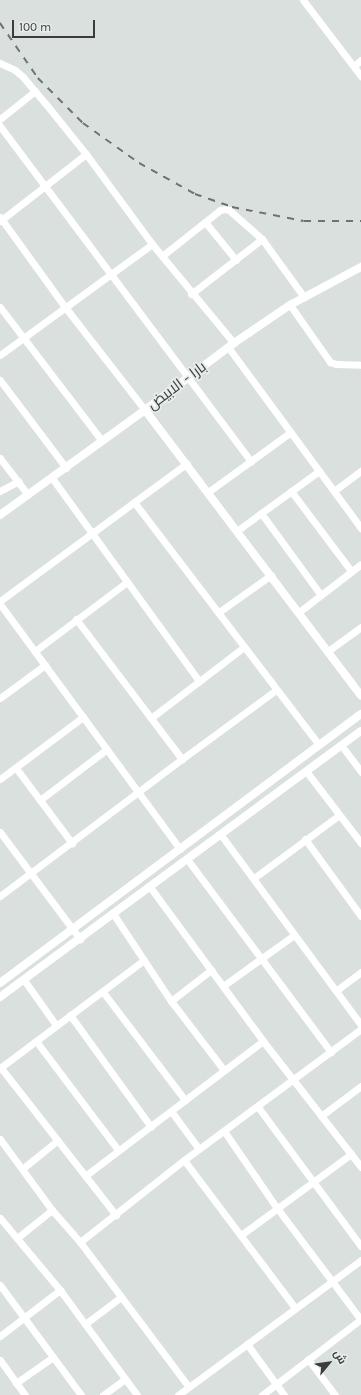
<!DOCTYPE html>
<html>
<head>
<meta charset="utf-8">
<style>
  body { margin:0 }
  #map { position:relative; width:361px; height:1395px; overflow:hidden; background:#dae0de; font-family:Karla,Cairo,sans-serif }
  div>[style] { position:absolute }
  .minor>* { height:7px; margin:-3.5px; padding:0 3.5px; transform-origin:3.5px; border-radius:3.5px; background:#fff }
  .major>* { height:8px; margin:-4px; padding:0 4px; transform-origin:4px; border-radius:4px; background:#fff }
  .rail>* { height:1.5px; margin-top:-0.75px; transform-origin:0; background:repeating-linear-gradient(90deg,#6f7272 0 7px,transparent 0 14px) }
  span { translate:-50% -50%; white-space:nowrap; text-align:center; line-height:1.15; -webkit-text-stroke:3.5px #e7edec; paint-order:stroke }
  .street-label { font-size:15px; color:#3b3d3d }
  .north { position:absolute; left:309px; top:1343px; width:40px; height:40px; -webkit-text-stroke:3px #e7edec; paint-order:stroke; rotate:61deg; font-size:11px; font-weight:700; line-height:16px; text-align:center; color:#3b3d3d }
  .north::after { content:''; display:block; margin:auto; width:14px; height:18px; background:#3b3d3d; clip-path:polygon(50% 0,100% 100%,50% 72%,0 100%) }
  .scale { position:absolute; left:12px; top:20px; width:83px; height:18px; box-sizing:border-box; border:2px solid #3b3d3d; border-top:0; padding-left:5px; font-size:12px; line-height:14px; white-space:nowrap; color:#3b3d3d; -webkit-text-stroke:3px #e7edec; paint-order:stroke }
</style>
</head>
<body>
<div id="map">
  <div class="minor">
    <i style="left:303px;top:0;width:96px;rotate:52.7deg"></i>
    <i style="left:0;top:63px;width:17px;rotate:25deg"></i>
    <i style="left:15px;top:70px;width:11px;rotate:41deg"></i>
    <i style="left:23px;top:77px;width:34px;rotate:50deg"></i>
    <i style="left:45px;top:103px;width:65px;rotate:51.2deg"></i>
    <i style="left:86px;top:154px;width:112px;rotate:53.7deg"></i>
    <i style="left:152px;top:244px;width:129px;rotate:50.4deg"></i>
    <i style="left:354px;top:66px;width:9px;rotate:-41deg"></i>
    <i style="left:0;top:119px;width:45px;rotate:-38.7deg"></i>
    <i style="left:0;top:126px;width:419px;rotate:53.2deg"></i>
    <i style="left:0;top:217px;width:111px;rotate:54.2deg"></i>
    <i style="left:65px;top:307px;width:130px;rotate:52.2deg"></i>
    <i style="left:0;top:221px;width:109px;rotate:-37.9deg"></i>
    <i style="left:205px;top:222px;width:49px;rotate:50.8deg"></i>
    <i style="left:162px;top:256px;width:74px;rotate:-38.4deg"></i>
    <i style="left:220px;top:210px;width:5px;rotate:-11deg"></i>
    <i style="left:225px;top:209px;width:4px;rotate:14deg"></i>
    <i style="left:229px;top:210px;width:44px;rotate:41.3deg"></i>
    <i style="left:262px;top:239px;width:72px;rotate:54.1deg"></i>
    <i style="left:191px;top:294px;width:90px;rotate:-37.8deg"></i>
    <i style="left:290px;top:305px;width:70px;rotate:54.9deg"></i>
    <i style="left:330px;top:362px;width:6px;rotate:18deg"></i>
    <i style="left:336px;top:364px;width:25px;rotate:2deg"></i>
    <i style="left:0;top:307px;width:168px;rotate:52.7deg"></i>
    <i style="left:228px;top:347px;width:225px;rotate:53.7deg"></i>
    <i style="left:0;top:355px;width:188px;rotate:-36.1deg"></i>
    <i style="left:0;top:380px;width:110px;rotate:53.1deg"></i>
    <i style="left:0;top:458px;width:46px;rotate:52.9deg"></i>
    <i style="left:52px;top:478px;width:251px;rotate:54.1deg"></i>
    <i style="left:0;top:491px;width:21px;rotate:-28deg"></i>
    <i style="left:291px;top:491px;width:100px;rotate:53.1deg"></i>
    <i style="left:334px;top:491px;width:34px;rotate:-37deg"></i>
    <i style="left:208px;top:492px;width:102px;rotate:-35.9deg"></i>
    <i style="left:134px;top:502px;width:305px;rotate:52.7deg"></i>
    <i style="left:261px;top:513px;width:100px;rotate:53.9deg"></i>
    <i style="left:238px;top:530px;width:100px;rotate:-36.1deg"></i>
    <i style="left:0;top:601px;width:232px;rotate:-36.4deg"></i>
    <i style="left:0;top:604px;width:304px;rotate:53.7deg"></i>
    <i style="left:219px;top:612px;width:64px;rotate:-35.4deg"></i>
    <i style="left:299px;top:612px;width:78px;rotate:-37.7deg"></i>
    <i style="left:76px;top:619px;width:176px;rotate:52.9deg"></i>
    <i style="left:35px;top:651px;width:115px;rotate:-36.9deg"></i>
    <i style="left:328px;top:651px;width:41px;rotate:-36deg"></i>
    <i style="left:0;top:698px;width:56px;rotate:-36.3deg"></i>
    <i style="left:151px;top:718px;width:117px;rotate:-37.4deg"></i>
    <i style="left:341px;top:745px;width:34px;rotate:53deg"></i>
    <i style="left:16px;top:768px;width:94px;rotate:53.3deg"></i>
    <i style="left:306px;top:771px;width:91px;rotate:52.6deg"></i>
    <i style="left:0;top:779px;width:104px;rotate:-36.8deg"></i>
    <i style="left:40px;top:800px;width:84px;rotate:-37.3deg"></i>
    <i style="left:0;top:832px;width:134px;rotate:53.2deg"></i>
    <i style="left:221px;top:835px;width:236px;rotate:53.6deg"></i>
    <i style="left:305px;top:839px;width:95px;rotate:54deg"></i>
    <i style="left:187px;top:859px;width:241px;rotate:53.3deg"></i>
    <i style="left:254px;top:878px;width:106px;rotate:-36.5deg"></i>
    <i style="left:150px;top:887px;width:191px;rotate:53.7deg"></i>
    <i style="left:263px;top:1041px;width:160px;rotate:52.1deg"></i>
    <i style="left:0;top:896px;width:228px;rotate:-37deg"></i>
    <i style="left:182px;top:759px;width:117px;rotate:-36.3deg"></i>
    <i style="left:114px;top:915px;width:103px;rotate:56.5deg"></i>
    <i style="left:171px;top:1001px;width:87px;rotate:52.5deg"></i>
    <i style="left:24px;top:980px;width:55px;rotate:54.6deg"></i>
    <i style="left:223px;top:986px;width:87px;rotate:-35.7deg"></i>
    <i style="left:337px;top:990px;width:30px;rotate:-37deg"></i>
    <i style="left:103px;top:992px;width:136px;rotate:52.8deg"></i>
    <i style="left:171px;top:1001px;width:51px;rotate:-37.8deg"></i>
    <i style="left:70px;top:1015px;width:138px;rotate:54.1deg"></i>
    <i style="left:36px;top:1041px;width:136px;rotate:53deg"></i>
    <i style="left:0;top:1068px;width:180px;rotate:-36.9deg"></i>
    <i style="left:1px;top:1068px;width:187px;rotate:52deg"></i>
    <i style="left:258px;top:1107px;width:173px;rotate:53.5deg"></i>
    <i style="left:171px;top:1111px;width:47px;rotate:53.6deg"></i>
    <i style="left:321px;top:1116px;width:50px;rotate:-36.9deg"></i>
    <i style="left:224px;top:1131px;width:93px;rotate:55.5deg"></i>
    <i style="left:277px;top:1208px;width:140px;rotate:53.1deg"></i>
    <i style="left:0;top:1139px;width:88px;rotate:53.8deg"></i>
    <i style="left:52px;top:1210px;width:43px;rotate:48.8deg"></i>
    <i style="left:80px;top:1242px;width:181px;rotate:53.1deg"></i>
    <i style="left:184px;top:1160px;width:185px;rotate:53.1deg"></i>
    <i style="left:22px;top:1169px;width:46px;rotate:-38.9deg"></i>
    <i style="left:85px;top:1176px;width:223px;rotate:-37.2deg"></i>
    <i style="left:0;top:1218px;width:94px;rotate:50.2deg"></i>
    <i style="left:60px;top:1290px;width:130px;rotate:53.7deg"></i>
    <i style="left:241px;top:1235px;width:137px;rotate:-36.4deg"></i>
    <i style="left:17px;top:1238px;width:45px;rotate:-38.7deg"></i>
    <i style="left:80px;top:1242px;width:132px;rotate:-38.3deg"></i>
    <i style="left:184px;top:1160px;width:220px;rotate:-36.5deg"></i>
    <i style="left:0;top:1285px;width:137px;rotate:53.6deg"></i>
    <i style="left:85px;top:1324px;width:45px;rotate:-36.9deg"></i>
    <i style="left:0;top:1336px;width:76px;rotate:-37.5deg"></i>
    <i style="left:247px;top:1344px;width:63px;rotate:54deg"></i>
    <i style="left:308px;top:1359px;width:45px;rotate:53.1deg"></i>
    <i style="left:0;top:1360px;width:43px;rotate:54.5deg"></i>
    <i style="left:16px;top:1383px;width:45px;rotate:-35.1deg"></i>
    <i style="left:103px;top:1395px;width:27px;rotate:-36deg"></i>
    <i style="left:178px;top:1395px;width:227px;rotate:-36.4deg"></i>
    <i style="left:262px;top:1395px;width:125px;rotate:-37.5deg"></i>
  </div>
  <div class="major">
    <i style="left:145px;top:410px;width:358px;rotate:52.9deg"></i>
    <i style="left:0;top:515px;width:179px;rotate:-35.9deg"></i>
    <i style="left:145px;top:410px;width:111px;rotate:-37deg"></i>
    <i style="left:234px;top:343px;width:68px;rotate:-34.2deg"></i>
    <i style="left:290px;top:305px;width:81px;rotate:-28.2deg"></i>
    <i style="left:0;top:983px;width:450px;rotate:-36.7deg"></i>
    <i style="left:0;top:997px;width:448px;rotate:-36.4deg"></i>
  </div>
  <div class="rail">
    <i style="left:0;top:23px;width:67px;rotate:55.4deg"></i>
    <i style="left:38px;top:78px;width:64px;rotate:45deg"></i>
    <i style="left:83px;top:123px;width:69px;rotate:35.5deg"></i>
    <i style="left:139px;top:163px;width:64px;rotate:29deg"></i>
    <i style="left:195px;top:194px;width:39px;rotate:19deg"></i>
    <i style="left:232px;top:207px;width:73px;rotate:11deg"></i>
    <i style="left:304px;top:221px;width:57px"></i>
  </div>
  <div class="street-label">
    <span style="left:177px;top:386px;rotate:-37deg">بارا - الابيض</span>
  </div>
  <div class="north">ش</div>
  <div class="scale">100 m</div>
</div>
</body>
</html>
